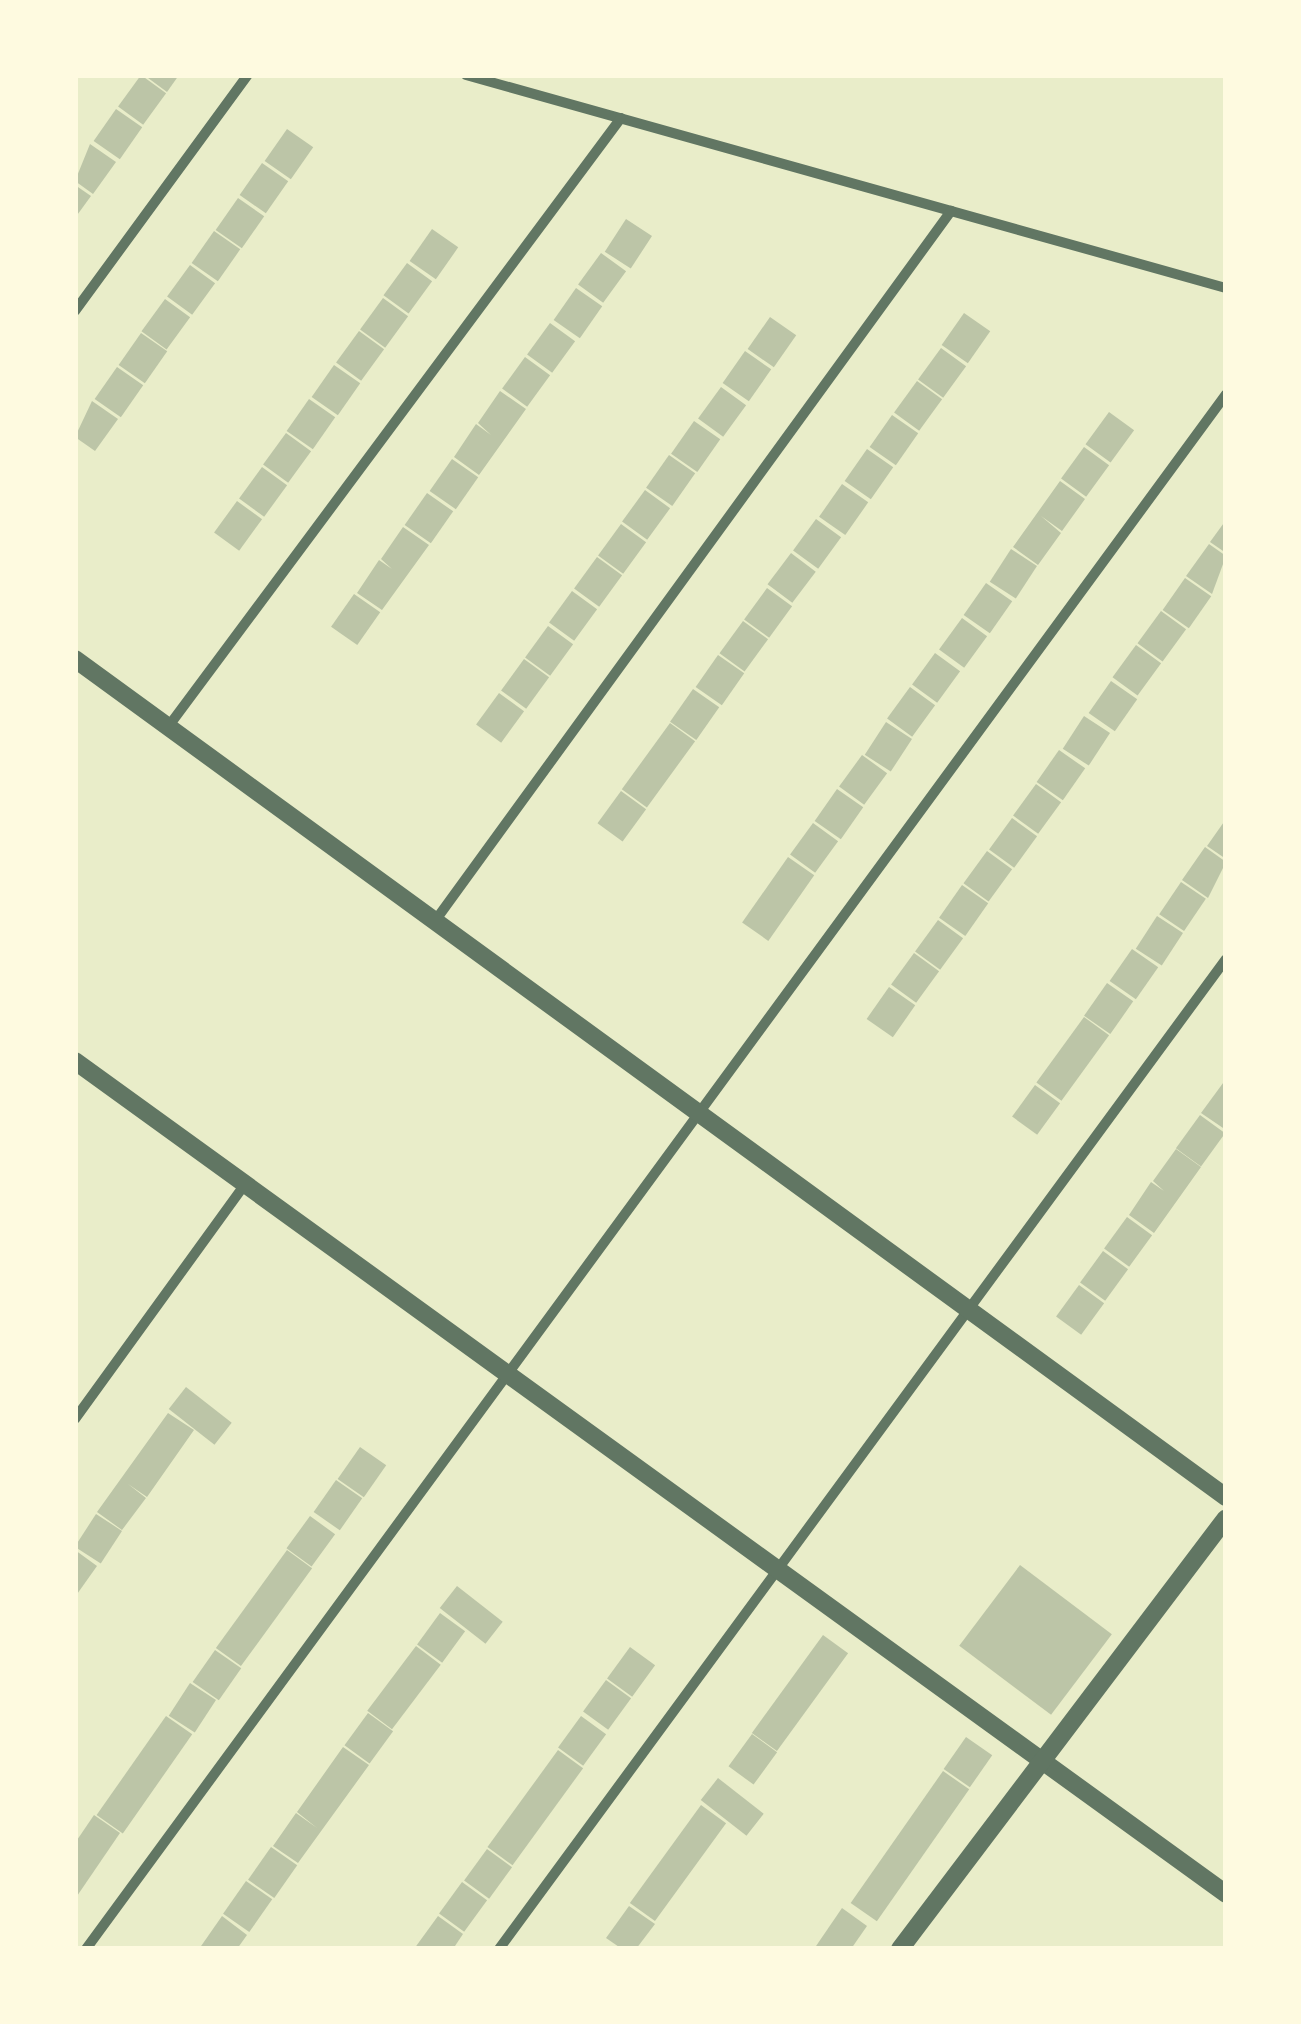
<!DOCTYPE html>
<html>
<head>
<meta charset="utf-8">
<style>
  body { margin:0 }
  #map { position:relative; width:1301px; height:2024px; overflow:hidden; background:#e9edc9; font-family:"IBM Plex Sans",sans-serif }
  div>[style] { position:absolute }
  .building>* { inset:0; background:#bcc5a7; transform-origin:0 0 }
  .minor>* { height:10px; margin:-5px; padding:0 5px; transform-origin:5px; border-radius:5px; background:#617663 }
  .tertiary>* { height:18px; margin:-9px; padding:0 9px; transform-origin:9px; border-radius:9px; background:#617663 }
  span { translate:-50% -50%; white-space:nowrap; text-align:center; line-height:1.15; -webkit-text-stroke:9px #fefae0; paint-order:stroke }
  .frame { position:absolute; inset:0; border:78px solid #fefae0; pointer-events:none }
</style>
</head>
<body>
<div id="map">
  <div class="building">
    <i style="left:141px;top:75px;width:31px;height:39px;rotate:36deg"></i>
    <i style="clip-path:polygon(144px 75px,179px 75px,167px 92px)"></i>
    <i style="left:116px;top:109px;width:32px;height:39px;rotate:35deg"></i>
    <i style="left:287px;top:129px;width:32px;height:39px;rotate:35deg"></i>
    <i style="clip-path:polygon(90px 144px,116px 162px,93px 194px,75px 181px)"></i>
    <i style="left:262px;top:163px;width:32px;height:39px;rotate:35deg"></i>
    <i style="clip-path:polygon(75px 185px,91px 196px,75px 218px)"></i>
    <i style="left:238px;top:198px;width:32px;height:39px;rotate:35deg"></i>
    <i style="left:626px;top:219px;width:31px;height:39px;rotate:33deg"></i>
    <i style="left:432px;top:229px;width:32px;height:39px;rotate:35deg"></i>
    <i style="left:214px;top:231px;width:32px;height:39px;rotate:35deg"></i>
    <i style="left:601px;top:253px;width:31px;height:39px;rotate:36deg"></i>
    <i style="left:407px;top:263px;width:31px;height:40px;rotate:36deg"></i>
    <i style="left:190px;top:265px;width:31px;height:39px;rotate:36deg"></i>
    <i style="left:576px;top:288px;width:32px;height:39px;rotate:35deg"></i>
    <i style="left:383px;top:298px;width:31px;height:39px;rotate:36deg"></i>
    <i style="left:165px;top:299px;width:31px;height:40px;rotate:36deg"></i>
    <i style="left:964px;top:313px;width:32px;height:39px;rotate:35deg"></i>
    <i style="left:770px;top:317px;width:32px;height:39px;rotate:35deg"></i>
    <i style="left:550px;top:323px;width:31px;height:39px;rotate:36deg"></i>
    <i style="left:359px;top:331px;width:31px;height:39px;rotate:36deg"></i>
    <i style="left:141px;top:333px;width:32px;height:39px;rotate:35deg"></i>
    <i style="left:941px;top:348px;width:31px;height:39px;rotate:36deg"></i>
    <i style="left:745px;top:351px;width:32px;height:39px;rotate:35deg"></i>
    <i style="left:525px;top:357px;width:31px;height:39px;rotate:36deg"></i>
    <i style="left:334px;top:365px;width:32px;height:39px;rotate:35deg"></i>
    <i style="left:117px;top:367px;width:32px;height:39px;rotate:35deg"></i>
    <i style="left:917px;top:381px;width:31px;height:39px;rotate:36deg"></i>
    <i style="left:721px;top:387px;width:31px;height:39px;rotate:36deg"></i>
    <i style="clip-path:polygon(500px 391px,526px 409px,479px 475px,454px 457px,476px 424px,491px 435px,478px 423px)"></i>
    <i style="left:309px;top:399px;width:32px;height:39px;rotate:35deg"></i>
    <i style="clip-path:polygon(92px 401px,118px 419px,95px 451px,75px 437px)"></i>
    <i style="left:1109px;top:412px;width:31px;height:40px;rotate:36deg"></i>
    <i style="left:892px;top:415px;width:32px;height:39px;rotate:35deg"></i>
    <i style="left:694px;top:421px;width:32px;height:40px;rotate:35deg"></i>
    <i style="left:286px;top:433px;width:31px;height:39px;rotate:36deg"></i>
    <i style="left:1084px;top:447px;width:31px;height:39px;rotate:36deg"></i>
    <i style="left:867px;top:449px;width:32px;height:39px;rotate:35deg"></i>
    <i style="left:669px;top:455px;width:32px;height:40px;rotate:35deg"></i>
    <i style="left:452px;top:459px;width:32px;height:39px;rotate:35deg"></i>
    <i style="left:262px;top:467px;width:31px;height:39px;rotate:36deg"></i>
    <i style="clip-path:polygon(1060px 481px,1085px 499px,1062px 531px,1041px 516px,1061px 533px,1038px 565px,1013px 547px)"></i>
    <i style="left:842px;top:484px;width:32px;height:40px;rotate:35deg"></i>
    <i style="left:645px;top:490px;width:31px;height:39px;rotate:36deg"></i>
    <i style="left:427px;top:493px;width:32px;height:39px;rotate:35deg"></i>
    <i style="left:237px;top:501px;width:31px;height:39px;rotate:36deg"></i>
    <i style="left:816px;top:519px;width:31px;height:39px;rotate:36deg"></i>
    <i style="clip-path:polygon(1226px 520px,1226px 553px,1210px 542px)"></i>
    <i style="left:621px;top:524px;width:31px;height:39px;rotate:36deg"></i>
    <i style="clip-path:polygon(403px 527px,429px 545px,382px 610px,357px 593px,379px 560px,392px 569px,381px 559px)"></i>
    <i style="clip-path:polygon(1209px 544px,1226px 556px,1212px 594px,1186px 576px)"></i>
    <i style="left:1011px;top:549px;width:31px;height:39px;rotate:33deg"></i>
    <i style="left:791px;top:553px;width:31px;height:39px;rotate:37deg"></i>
    <i style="left:597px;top:557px;width:31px;height:39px;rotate:36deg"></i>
    <i style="left:1185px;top:578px;width:32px;height:39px;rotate:35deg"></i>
    <i style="left:986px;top:583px;width:32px;height:39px;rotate:35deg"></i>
    <i style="left:767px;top:588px;width:31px;height:39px;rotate:36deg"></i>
    <i style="left:572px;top:591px;width:31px;height:39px;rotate:36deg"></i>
    <i style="left:354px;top:594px;width:32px;height:40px;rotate:35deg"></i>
    <i style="left:1161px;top:611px;width:31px;height:40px;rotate:36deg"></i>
    <i style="left:962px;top:618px;width:31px;height:39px;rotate:36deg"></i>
    <i style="left:743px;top:621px;width:31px;height:40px;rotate:36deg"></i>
    <i style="left:548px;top:626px;width:31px;height:39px;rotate:36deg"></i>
    <i style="left:1136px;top:645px;width:31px;height:40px;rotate:36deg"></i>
    <i style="left:935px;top:653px;width:31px;height:39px;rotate:36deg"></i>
    <i style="left:718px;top:655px;width:32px;height:39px;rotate:35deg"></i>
    <i style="left:524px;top:659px;width:31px;height:39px;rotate:36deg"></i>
    <i style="left:1111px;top:681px;width:32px;height:39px;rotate:35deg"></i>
    <i style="left:910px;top:687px;width:31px;height:39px;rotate:36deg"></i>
    <i style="left:693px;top:689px;width:32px;height:40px;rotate:35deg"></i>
    <i style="left:499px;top:693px;width:31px;height:39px;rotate:36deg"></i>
    <i style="left:1084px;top:716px;width:31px;height:39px;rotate:33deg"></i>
    <i style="left:886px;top:722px;width:31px;height:39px;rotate:33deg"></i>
    <i style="left:670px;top:723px;width:31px;height:82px;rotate:36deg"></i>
    <i style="left:1059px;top:750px;width:32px;height:39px;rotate:35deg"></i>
    <i style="left:862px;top:755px;width:31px;height:39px;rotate:36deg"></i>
    <i style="left:1036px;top:784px;width:31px;height:39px;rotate:36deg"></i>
    <i style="left:837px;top:789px;width:32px;height:39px;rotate:35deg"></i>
    <i style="left:621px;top:791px;width:31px;height:40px;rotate:36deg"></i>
    <i style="left:1012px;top:818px;width:31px;height:39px;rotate:36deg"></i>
    <i style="clip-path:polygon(1226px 819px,1226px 859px,1207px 846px)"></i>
    <i style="left:813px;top:823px;width:31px;height:39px;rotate:36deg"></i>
    <i style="clip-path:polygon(1205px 847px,1226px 862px,1208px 898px,1182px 880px)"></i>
    <i style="left:987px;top:851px;width:31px;height:40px;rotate:36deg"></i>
    <i style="left:788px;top:857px;width:32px;height:80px;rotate:35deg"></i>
    <i style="left:1181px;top:882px;width:30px;height:39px;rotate:34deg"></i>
    <i style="left:962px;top:885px;width:32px;height:40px;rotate:35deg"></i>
    <i style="left:1157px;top:916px;width:31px;height:39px;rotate:33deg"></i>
    <i style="left:938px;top:920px;width:31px;height:39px;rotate:36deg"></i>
    <i style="left:1132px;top:949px;width:32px;height:39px;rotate:35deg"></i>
    <i style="left:914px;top:953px;width:31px;height:39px;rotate:36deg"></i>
    <i style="left:1107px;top:983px;width:32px;height:40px;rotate:35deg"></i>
    <i style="left:889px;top:987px;width:32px;height:39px;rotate:35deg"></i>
    <i style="left:1084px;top:1017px;width:31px;height:81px;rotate:36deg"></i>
    <i style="clip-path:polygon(1226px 1079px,1226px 1130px,1201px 1113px)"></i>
    <i style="left:1035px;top:1085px;width:31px;height:39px;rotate:36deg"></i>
    <i style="left:1200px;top:1115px;width:31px;height:41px;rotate:36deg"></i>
    <i style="clip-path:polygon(1176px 1149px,1201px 1167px,1154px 1233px,1129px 1215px,1151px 1182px,1164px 1191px,1153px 1181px)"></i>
    <i style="left:1127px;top:1217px;width:31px;height:39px;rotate:36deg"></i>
    <i style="left:1103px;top:1251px;width:31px;height:39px;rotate:36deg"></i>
    <i style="left:1079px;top:1285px;width:31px;height:39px;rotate:36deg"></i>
    <i style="left:186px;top:1387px;width:58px;height:28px;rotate:38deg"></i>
    <i style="clip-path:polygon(168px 1413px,194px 1430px,147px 1497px,128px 1484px,146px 1498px,122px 1530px,97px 1512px)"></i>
    <i style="left:360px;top:1447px;width:32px;height:39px;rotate:35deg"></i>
    <i style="left:336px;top:1480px;width:32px;height:39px;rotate:35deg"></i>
    <i style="left:96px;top:1514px;width:31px;height:39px;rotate:33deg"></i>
    <i style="left:310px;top:1516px;width:31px;height:40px;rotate:36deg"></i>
    <i style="clip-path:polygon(75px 1550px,97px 1566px,75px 1597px)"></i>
    <i style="left:287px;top:1550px;width:31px;height:121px;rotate:36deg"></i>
    <i style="left:1020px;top:1565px;width:115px;height:101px;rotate:37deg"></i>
    <i style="left:457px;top:1586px;width:58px;height:28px;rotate:38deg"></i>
    <i style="left:440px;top:1613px;width:31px;height:39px;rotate:36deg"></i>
    <i style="left:823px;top:1635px;width:31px;height:121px;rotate:36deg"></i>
    <i style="left:416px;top:1646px;width:31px;height:81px;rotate:37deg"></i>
    <i style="left:630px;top:1647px;width:31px;height:39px;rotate:36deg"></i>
    <i style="left:215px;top:1650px;width:32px;height:39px;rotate:35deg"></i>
    <i style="left:606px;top:1680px;width:31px;height:39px;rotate:36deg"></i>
    <i style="left:190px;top:1683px;width:31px;height:39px;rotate:33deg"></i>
    <i style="left:368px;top:1713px;width:31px;height:40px;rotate:36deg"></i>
    <i style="left:166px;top:1716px;width:32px;height:121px;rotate:35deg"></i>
    <i style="left:581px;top:1716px;width:31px;height:39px;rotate:36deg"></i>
    <i style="left:752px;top:1734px;width:31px;height:40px;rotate:36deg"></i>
    <i style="left:966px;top:1737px;width:32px;height:39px;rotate:35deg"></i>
    <i style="clip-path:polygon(343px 1747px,369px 1765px,298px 1863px,273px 1846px,296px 1813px,317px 1828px,297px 1812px)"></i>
    <i style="left:558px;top:1750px;width:31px;height:120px;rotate:36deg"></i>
    <i style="left:943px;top:1771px;width:32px;height:161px;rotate:35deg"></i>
    <i style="left:718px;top:1778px;width:58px;height:28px;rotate:38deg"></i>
    <i style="left:701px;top:1805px;width:31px;height:121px;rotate:36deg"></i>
    <i style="clip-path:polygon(94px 1815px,120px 1833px,75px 1899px,75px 1843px)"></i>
    <i style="left:271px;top:1847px;width:32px;height:40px;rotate:35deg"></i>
    <i style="left:487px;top:1849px;width:31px;height:39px;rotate:36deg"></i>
    <i style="left:246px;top:1881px;width:32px;height:40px;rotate:35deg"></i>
    <i style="left:462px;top:1882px;width:31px;height:39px;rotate:36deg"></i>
    <i style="clip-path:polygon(629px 1906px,655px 1924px,636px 1949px,622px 1949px,606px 1938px)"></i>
    <i style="clip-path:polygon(842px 1908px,867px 1926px,851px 1949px,814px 1949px)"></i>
    <i style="clip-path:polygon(222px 1916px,247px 1935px,237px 1949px,199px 1949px)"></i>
    <i style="clip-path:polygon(438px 1916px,463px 1934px,453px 1949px,414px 1949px)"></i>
  </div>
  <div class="minor">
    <i style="left:466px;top:75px;width:789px;rotate:15.66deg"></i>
    <i style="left:75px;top:311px;width:293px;rotate:-53.8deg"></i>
    <i style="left:168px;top:727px;width:759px;rotate:-53.36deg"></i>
    <i style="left:435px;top:921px;width:878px;rotate:-53.99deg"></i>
    <i style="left:75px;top:1419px;width:290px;rotate:-54.1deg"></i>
    <i style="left:86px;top:1949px;width:1928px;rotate:-53.75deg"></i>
    <i style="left:499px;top:1949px;width:1228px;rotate:-53.71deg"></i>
  </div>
  <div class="tertiary">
    <i style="left:75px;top:659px;width:1424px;rotate:36.06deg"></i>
    <i style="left:75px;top:1061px;width:1421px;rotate:35.89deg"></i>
    <i style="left:900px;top:1949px;width:540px;rotate:-52.9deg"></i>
  </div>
  <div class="frame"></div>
</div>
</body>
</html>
